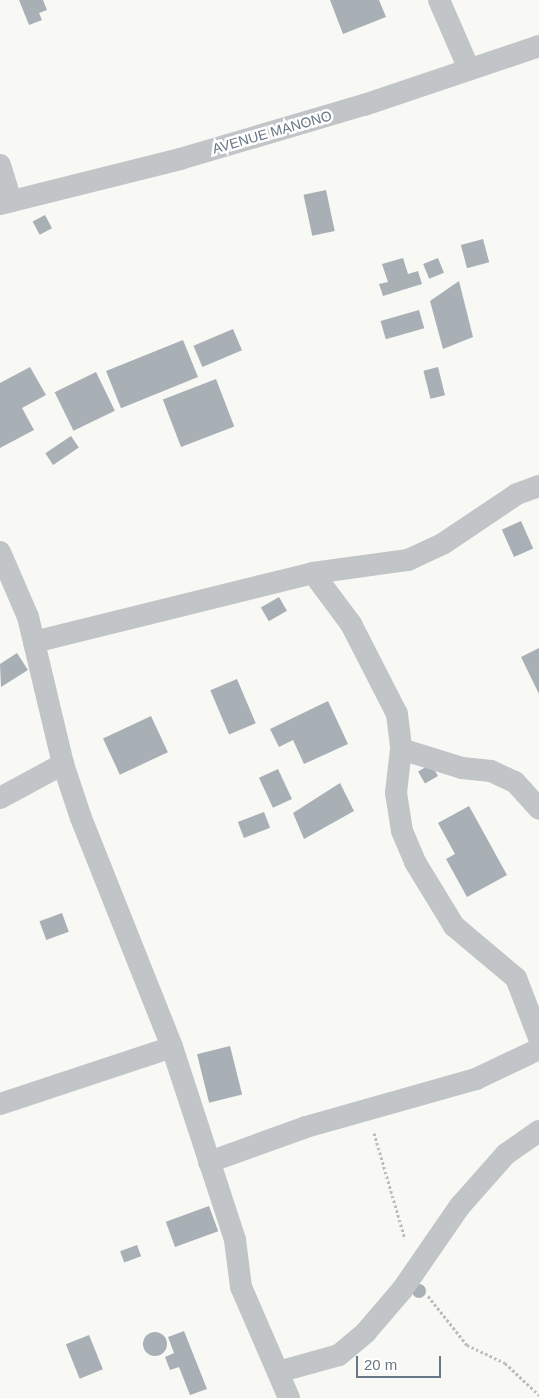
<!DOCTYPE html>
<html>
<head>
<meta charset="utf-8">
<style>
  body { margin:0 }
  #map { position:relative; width:539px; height:1398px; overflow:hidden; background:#f8f8f5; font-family:Helvetica,sans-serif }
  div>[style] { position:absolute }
  .building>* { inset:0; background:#a8b0b6; transform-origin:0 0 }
  .round { border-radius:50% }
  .path>* { height:3px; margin-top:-1.5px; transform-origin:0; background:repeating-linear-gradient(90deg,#bbbec0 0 2.5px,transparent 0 5px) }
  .minor>* { height:22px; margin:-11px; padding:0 11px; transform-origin:11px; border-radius:11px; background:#c1c5c8 }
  span { translate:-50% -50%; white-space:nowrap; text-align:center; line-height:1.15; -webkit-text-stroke:5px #fff; paint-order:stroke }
  .street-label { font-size:14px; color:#687785 }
  .scale { position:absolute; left:356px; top:1356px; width:85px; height:22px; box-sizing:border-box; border:2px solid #687785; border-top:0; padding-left:6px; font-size:15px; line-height:18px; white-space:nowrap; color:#687785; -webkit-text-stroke:4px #fff; paint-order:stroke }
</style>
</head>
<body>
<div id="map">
  <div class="building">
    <i style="clip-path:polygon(19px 0,43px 0,47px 10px,39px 13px,42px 20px,29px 25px)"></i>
    <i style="clip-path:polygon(330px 0,379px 0,386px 17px,343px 34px)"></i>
    <i style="left:326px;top:190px;width:42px;height:23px;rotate:78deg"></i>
    <i style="left:45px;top:215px;width:15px;height:14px;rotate:62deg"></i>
    <i style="left:483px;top:239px;width:24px;height:23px;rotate:75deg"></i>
    <i style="clip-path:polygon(403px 258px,408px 274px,418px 271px,422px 284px,383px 296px,379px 284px,388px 282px,382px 264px)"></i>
    <i style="left:438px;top:258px;width:16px;height:16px;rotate:68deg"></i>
    <i style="clip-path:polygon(459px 281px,473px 337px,443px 349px,430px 301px)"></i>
    <i style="left:419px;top:310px;width:19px;height:40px;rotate:74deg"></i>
    <i style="left:233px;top:329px;width:23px;height:43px;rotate:67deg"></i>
    <i style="left:183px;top:340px;width:40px;height:83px;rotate:68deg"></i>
    <i style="clip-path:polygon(30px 367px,46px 395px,22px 408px,34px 430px,0 448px,0 383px)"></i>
    <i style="left:438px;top:367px;width:29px;height:15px;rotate:76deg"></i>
    <i style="left:96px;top:372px;width:43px;height:46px;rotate:64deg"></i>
    <i style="left:216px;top:379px;width:51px;height:57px;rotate:69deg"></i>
    <i style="left:71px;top:436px;width:14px;height:31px;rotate:56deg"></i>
    <i style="left:521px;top:521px;width:30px;height:21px;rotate:66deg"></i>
    <i style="left:279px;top:597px;width:16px;height:21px;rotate:60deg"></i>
    <i style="clip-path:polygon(539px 648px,539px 694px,521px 657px)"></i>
    <i style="clip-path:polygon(17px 653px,28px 670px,1px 687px,0 664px)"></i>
    <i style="left:237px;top:679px;width:48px;height:29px;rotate:67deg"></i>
    <i style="clip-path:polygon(328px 701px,348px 744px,304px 764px,293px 740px,279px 747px,270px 729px)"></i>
    <i style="left:151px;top:716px;width:40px;height:53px;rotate:65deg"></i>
    <i style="left:431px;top:764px;width:14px;height:15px;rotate:60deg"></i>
    <i style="left:278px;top:769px;width:33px;height:21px;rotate:65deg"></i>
    <i style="clip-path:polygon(340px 783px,354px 811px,304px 839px,293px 813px)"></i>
    <i style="clip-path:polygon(469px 806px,507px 875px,467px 897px,446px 859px,455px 854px,438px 823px)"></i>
    <i style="left:264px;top:812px;width:17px;height:28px;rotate:69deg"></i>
    <i style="left:62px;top:913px;width:20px;height:24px;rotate:70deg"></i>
    <i style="left:230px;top:1046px;width:50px;height:34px;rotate:76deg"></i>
    <i style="left:209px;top:1206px;width:27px;height:46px;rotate:70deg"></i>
    <i style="left:137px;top:1245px;width:12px;height:18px;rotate:70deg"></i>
    <i class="round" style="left:412px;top:1284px;width:14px;height:14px"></i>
    <i style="clip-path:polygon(184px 1331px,207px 1389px,190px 1395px,179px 1367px,170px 1370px,165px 1357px,174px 1353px,168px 1337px)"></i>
    <i class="round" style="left:143px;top:1332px;width:24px;height:24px"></i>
    <i style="left:89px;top:1335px;width:37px;height:25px;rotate:68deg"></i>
  </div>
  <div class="path">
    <i style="left:374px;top:1133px;width:110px;rotate:73.7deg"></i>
    <i style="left:428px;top:1296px;width:63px;rotate:51.5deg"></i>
    <i style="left:467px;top:1345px;width:42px;rotate:25.3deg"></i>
    <i style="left:505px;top:1363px;width:47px;rotate:43.3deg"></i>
  </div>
  <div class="minor">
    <i style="left:439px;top:0;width:75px;rotate:66.5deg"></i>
    <i style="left:0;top:165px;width:38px;rotate:73deg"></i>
    <i style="left:0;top:204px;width:186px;rotate:-14deg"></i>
    <i style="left:180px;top:159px;width:192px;rotate:-16.4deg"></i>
    <i style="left:364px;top:105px;width:185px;rotate:-18.6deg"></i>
    <i style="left:0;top:552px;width:71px;rotate:66.7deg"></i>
    <i style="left:28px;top:617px;width:151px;rotate:76.6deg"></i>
    <i style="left:63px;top:764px;width:57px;rotate:71.6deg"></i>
    <i style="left:81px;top:818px;width:246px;rotate:68.3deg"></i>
    <i style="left:172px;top:1047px;width:203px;rotate:71.9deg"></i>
    <i style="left:235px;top:1240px;width:47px;rotate:82.7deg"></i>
    <i style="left:241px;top:1287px;width:121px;rotate:66.6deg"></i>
    <i style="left:313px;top:573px;width:64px;rotate:53.3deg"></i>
    <i style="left:351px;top:624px;width:101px;rotate:62.9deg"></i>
    <i style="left:397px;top:714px;width:35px;rotate:83deg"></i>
    <i style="left:401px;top:749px;width:64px;rotate:17.3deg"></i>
    <i style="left:462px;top:768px;width:29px;rotate:6deg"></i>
    <i style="left:491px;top:771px;width:26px;rotate:25deg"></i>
    <i style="left:515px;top:782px;width:36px;rotate:48deg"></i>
    <i style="left:34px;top:642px;width:287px;rotate:-13.9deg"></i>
    <i style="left:313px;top:573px;width:96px;rotate:-7.8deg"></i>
    <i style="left:408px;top:560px;width:40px;rotate:-25deg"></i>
    <i style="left:444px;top:543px;width:88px;rotate:-33.9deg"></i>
    <i style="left:517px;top:494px;width:23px;rotate:-20deg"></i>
    <i style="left:401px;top:749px;width:44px;rotate:96.5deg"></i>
    <i style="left:396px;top:793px;width:38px;rotate:81deg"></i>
    <i style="left:402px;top:831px;width:34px;rotate:67deg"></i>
    <i style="left:415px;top:862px;width:75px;rotate:58.6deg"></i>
    <i style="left:454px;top:926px;width:81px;rotate:40deg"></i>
    <i style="left:516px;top:978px;width:64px;rotate:69deg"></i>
    <i style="left:0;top:798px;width:72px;rotate:-28.4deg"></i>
    <i style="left:0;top:1104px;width:181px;rotate:-18.3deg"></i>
    <i style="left:209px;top:1162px;width:103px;rotate:-19.8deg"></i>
    <i style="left:306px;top:1127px;width:177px;rotate:-15.8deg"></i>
    <i style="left:476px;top:1079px;width:70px;rotate:-25.5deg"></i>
    <i style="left:278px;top:1372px;width:63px;rotate:-15.6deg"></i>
    <i style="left:339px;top:1355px;width:35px;rotate:-40deg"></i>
    <i style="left:366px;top:1332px;width:55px;rotate:-49.4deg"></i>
    <i style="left:402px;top:1290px;width:102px;rotate:-55.4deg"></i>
    <i style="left:460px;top:1206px;width:69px;rotate:-48.5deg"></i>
    <i style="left:506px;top:1154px;width:40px;rotate:-34.9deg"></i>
  </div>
  <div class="street-label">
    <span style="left:272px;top:132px;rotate:-16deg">AVENUE MANONO</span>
  </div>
  <div class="scale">20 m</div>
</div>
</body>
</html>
